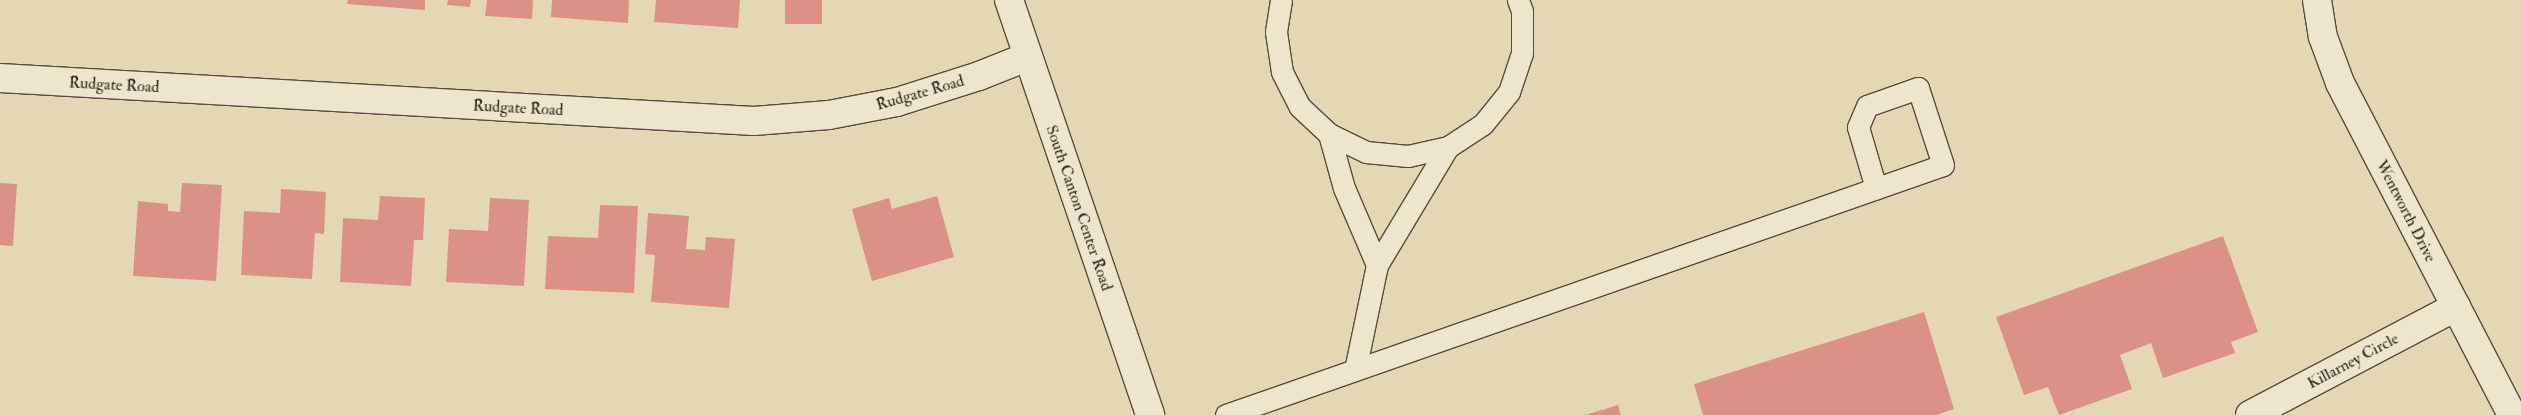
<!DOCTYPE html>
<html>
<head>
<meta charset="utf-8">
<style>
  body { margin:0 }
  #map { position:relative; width:2521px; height:415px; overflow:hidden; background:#e3d7b4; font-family:"IM FELL Double Pica",serif }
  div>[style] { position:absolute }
  .building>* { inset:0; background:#dc9188; transform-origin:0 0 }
  .roads { filter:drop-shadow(1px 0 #594c40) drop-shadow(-1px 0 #594c40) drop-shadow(0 1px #594c40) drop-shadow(0 -1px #594c40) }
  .lane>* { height:21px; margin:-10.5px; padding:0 10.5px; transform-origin:10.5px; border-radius:10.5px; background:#ede5ce }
  .street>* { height:28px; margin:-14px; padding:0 14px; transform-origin:14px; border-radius:14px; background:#ede5ce }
  .secondary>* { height:28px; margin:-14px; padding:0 14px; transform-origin:14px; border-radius:14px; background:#ede5ce }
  span { translate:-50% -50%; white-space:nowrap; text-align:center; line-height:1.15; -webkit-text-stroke:4px #ede5ce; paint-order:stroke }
  .street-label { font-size:16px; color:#2b1e19 }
</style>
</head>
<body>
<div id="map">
  <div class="building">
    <i style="clip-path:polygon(348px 0,425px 0,425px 10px,347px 4px)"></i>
    <i style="clip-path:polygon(448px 0,471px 0,470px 7px,447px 5px)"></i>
    <i style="clip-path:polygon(487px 0,533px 0,532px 19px,485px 16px)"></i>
    <i style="clip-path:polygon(552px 0,629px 0,628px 23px,551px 17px)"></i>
    <i style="clip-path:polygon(656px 0,740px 0,738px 28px,654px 22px)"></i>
    <i style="left:785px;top:0;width:37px;height:24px"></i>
    <i style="clip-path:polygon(0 183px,17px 184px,13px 246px,0 245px)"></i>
    <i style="clip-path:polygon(182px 183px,222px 185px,216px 281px,133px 276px,138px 201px,168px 204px,168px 211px,180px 212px)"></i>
    <i style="clip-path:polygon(281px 189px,326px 192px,324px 234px,315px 233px,312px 279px,241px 275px,244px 211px,280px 213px)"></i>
    <i style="clip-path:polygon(380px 196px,425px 198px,423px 240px,414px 240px,411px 286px,340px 282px,343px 218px,378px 220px)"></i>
    <i style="clip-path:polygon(937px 196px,954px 257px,872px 281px,852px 209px,889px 198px,892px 209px)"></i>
    <i style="clip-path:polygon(490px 198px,529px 200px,524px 286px,446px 282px,449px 229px,488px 231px)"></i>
    <i style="clip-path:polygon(600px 205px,638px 206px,634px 293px,545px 289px,548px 236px,598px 238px)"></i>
    <i style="clip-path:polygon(648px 213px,689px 216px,686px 249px,705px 250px,706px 237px,735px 239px,729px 308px,651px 302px,655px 255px,645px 254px)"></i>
    <i style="clip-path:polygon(2223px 236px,2258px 332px,2231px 342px,2235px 353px,2163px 378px,2151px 343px,2120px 355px,2132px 389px,2059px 415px,2048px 387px,2024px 395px,1996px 317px)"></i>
    <i style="clip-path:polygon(1924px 312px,1954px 409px,1936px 415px,1703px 415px,1694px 384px)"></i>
    <i style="clip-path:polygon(1618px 405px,1621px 415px,1585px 415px)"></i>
  </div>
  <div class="roads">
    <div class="lane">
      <i style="left:1281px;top:0;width:32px;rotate:99deg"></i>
      <i style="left:1276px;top:32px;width:40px;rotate:81.5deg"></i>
      <i style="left:1282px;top:72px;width:39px;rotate:63deg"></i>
      <i style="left:1300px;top:107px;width:40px;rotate:43deg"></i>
      <i style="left:1329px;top:134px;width:41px;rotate:25.9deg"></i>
      <i style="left:1366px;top:152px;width:42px;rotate:5.4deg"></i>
      <i style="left:1408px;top:156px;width:41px;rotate:-12.7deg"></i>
      <i style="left:1448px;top:147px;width:42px;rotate:-33.3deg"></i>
      <i style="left:1483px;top:124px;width:41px;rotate:-50.9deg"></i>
      <i style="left:1509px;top:92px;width:41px;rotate:-71.6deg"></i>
      <i style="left:1522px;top:53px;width:42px;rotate:-90deg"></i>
      <i style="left:1522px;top:11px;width:12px;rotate:-110deg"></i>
      <i style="left:1329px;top:134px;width:56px;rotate:74.5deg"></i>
      <i style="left:1344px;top:188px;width:84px;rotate:66.8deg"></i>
      <i style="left:1377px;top:265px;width:107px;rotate:101.8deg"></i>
      <i style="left:1377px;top:265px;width:138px;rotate:-59deg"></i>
      <i style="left:1226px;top:415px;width:759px;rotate:-19.22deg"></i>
      <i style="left:1943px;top:165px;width:81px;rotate:-108deg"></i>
      <i style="left:1918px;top:88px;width:54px;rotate:160.6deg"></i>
      <i style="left:1867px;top:106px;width:23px;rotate:113deg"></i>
      <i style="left:1858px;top:127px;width:64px;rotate:73.6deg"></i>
    </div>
    <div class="street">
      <i style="left:2317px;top:0;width:37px;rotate:81deg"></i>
      <i style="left:2323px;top:37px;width:49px;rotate:69.7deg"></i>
      <i style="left:2340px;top:83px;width:374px;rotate:62.6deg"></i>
      <i style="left:0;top:78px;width:755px;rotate:3.26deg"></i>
      <i style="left:754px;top:121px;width:75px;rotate:-4.6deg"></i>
      <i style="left:829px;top:115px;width:69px;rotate:-10.8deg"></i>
      <i style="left:897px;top:102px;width:86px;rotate:-17.6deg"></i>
      <i style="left:979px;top:76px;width:52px;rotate:-21.6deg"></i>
      <i style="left:2250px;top:415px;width:233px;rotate:-27.7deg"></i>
    </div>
    <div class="secondary">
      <i style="left:1009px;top:0;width:438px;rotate:71.2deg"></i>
    </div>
  </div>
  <div class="street-label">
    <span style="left:114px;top:85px;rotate:3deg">Rudgate Road</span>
    <span style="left:920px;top:93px;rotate:-16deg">Rudgate Road</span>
    <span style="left:518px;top:108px;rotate:3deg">Rudgate Road</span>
    <span style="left:1079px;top:208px;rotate:71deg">South Canton Center Road</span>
    <span style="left:2406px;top:211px;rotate:63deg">Wentworth Drive</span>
    <span style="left:2353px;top:361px;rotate:-28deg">Killarney Circle</span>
  </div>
</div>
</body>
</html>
